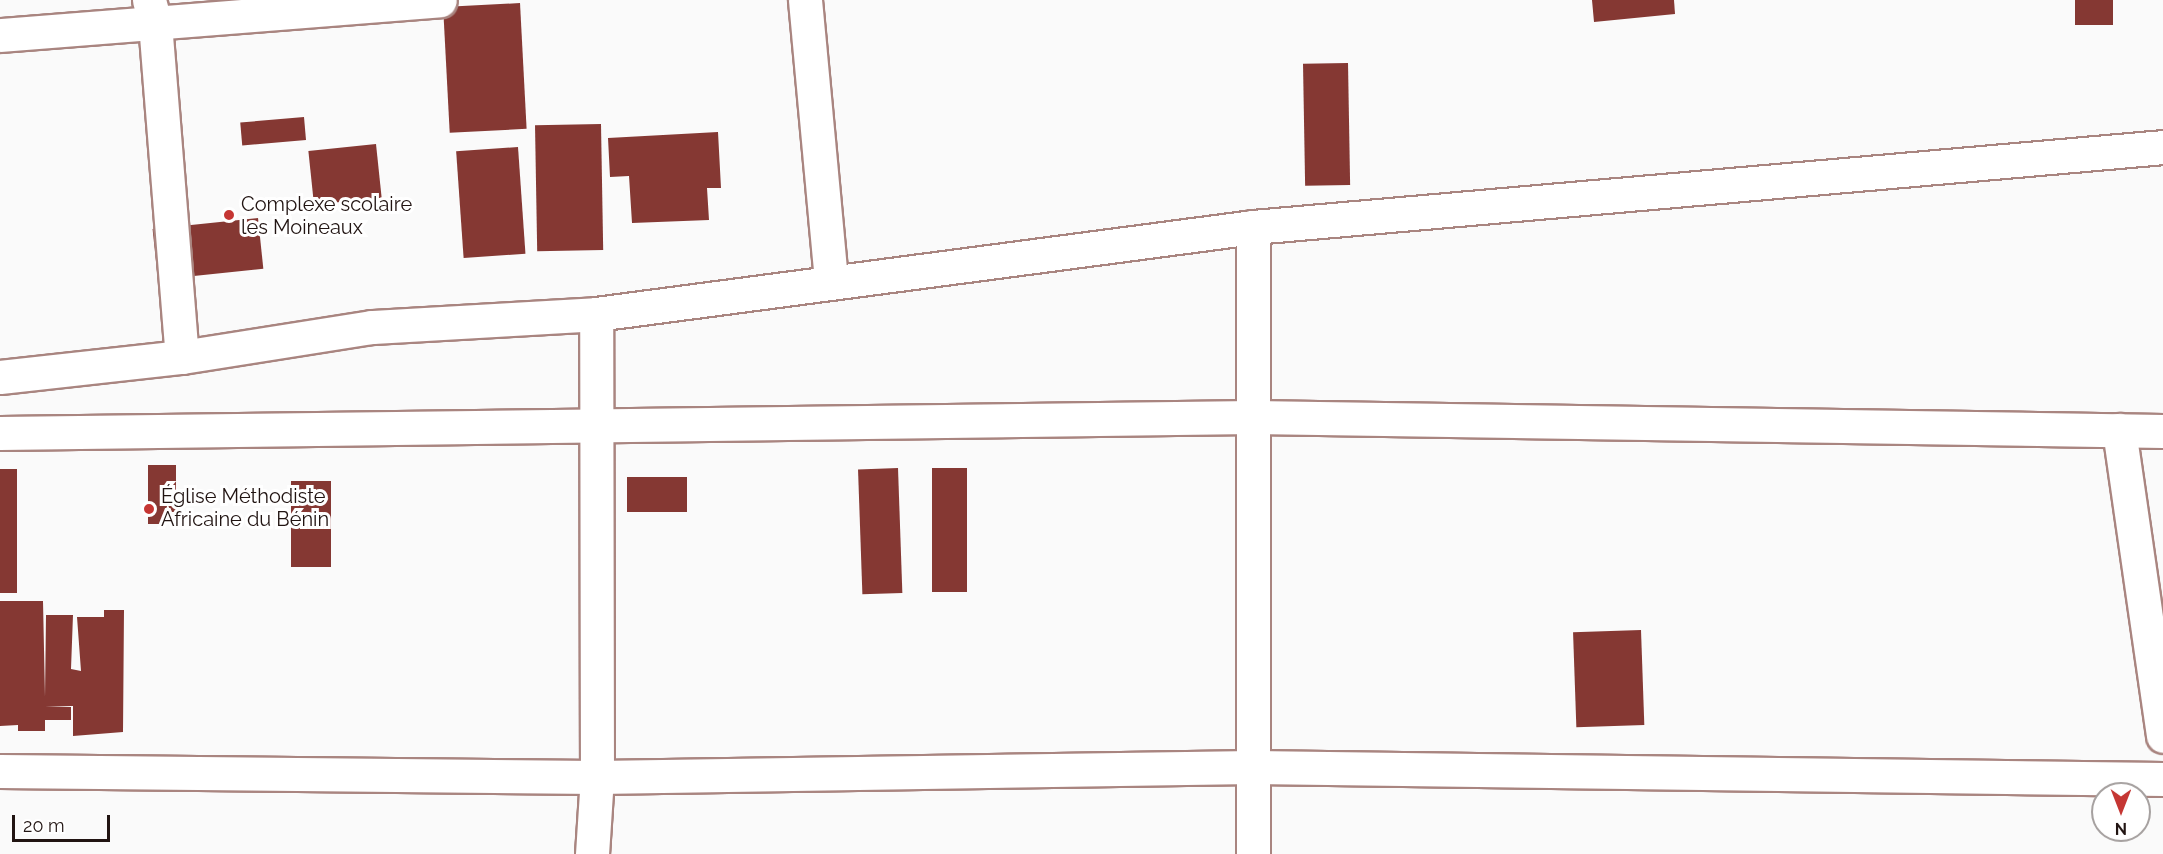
<!DOCTYPE html>
<html>
<head>
<meta charset="utf-8">
<style>
  body { margin:0 }
  #map { position:relative; width:2163px; height:854px; overflow:hidden; background:#fafafa; font-family:Raleway,sans-serif }
  div>[style] { position:absolute }
  .building>* { inset:0; background:#853833; transform-origin:0 0 }
  .roads { filter:drop-shadow(2px 0 #a98580) drop-shadow(-2px 0 #a98580) drop-shadow(0 2px #a98580) drop-shadow(0 -2px #a98580) }
  .street>* { height:33px; margin:-16.5px; padding:0 16.5px; transform-origin:16.5px; border-radius:16.5px; background:#fff }
  .dots>* { width:16px; height:16px; translate:-50% -50%; box-sizing:border-box; border:3px solid #fff; border-radius:50% }
  span { translate:-50% -50%; white-space:nowrap; text-align:center; line-height:1.15; -webkit-text-stroke:6px #fff; paint-order:stroke }
  .poi-label { font-size:20px; color:#211412 }
  .left { translate:0 -50%; text-align:left }
  .north { position:absolute; left:2091px; top:782px; width:60px; height:60px; box-sizing:border-box; background:#fff; border:2px solid #a6a1a0; border-radius:50%; rotate:180deg; font-size:16px; font-weight:700; line-height:24px; text-align:center; color:#211412 }
  .north::after { content:''; display:block; margin:auto; width:21px; height:27px; background:#c53633; clip-path:polygon(50% 0,100% 100%,50% 72%,0 100%) }
  .scale { position:absolute; left:12px; top:815px; width:98px; height:27px; box-sizing:border-box; border:3px solid #211412; border-top:0; padding-left:8px; font-size:18px; line-height:21px; white-space:nowrap; color:#211412; -webkit-text-stroke:4px #fff; paint-order:stroke }
</style>
</head>
<body>
<div id="map">
  <div class="building">
    <i style="clip-path:polygon(1592px 0,1674px 0,1675px 14px,1594px 22px)"></i>
    <i style="left:2075px;top:0;width:38px;height:25px"></i>
    <i style="left:520px;top:3px;width:126px;height:77px;rotate:87deg"></i>
    <i style="left:1348px;top:63px;width:122px;height:45px;rotate:89deg"></i>
    <i style="left:304px;top:117px;width:23px;height:64px;rotate:85deg"></i>
    <i style="left:601px;top:124px;width:126px;height:66px;rotate:89deg"></i>
    <i style="clip-path:polygon(718px 132px,721px 188px,707px 188px,709px 220px,632px 223px,629px 176px,610px 177px,608px 138px)"></i>
    <i style="left:376px;top:144px;width:54px;height:68px;rotate:84deg"></i>
    <i style="left:518px;top:147px;width:107px;height:62px;rotate:86deg"></i>
    <i style="left:258px;top:218px;width:51px;height:106px;rotate:84deg"></i>
    <i style="left:148px;top:465px;width:28px;height:59px"></i>
    <i style="left:898px;top:468px;width:125px;height:40px;rotate:88deg"></i>
    <i style="left:932px;top:468px;width:35px;height:124px"></i>
    <i style="left:0;top:469px;width:17px;height:124px"></i>
    <i style="left:627px;top:477px;width:60px;height:35px"></i>
    <i style="left:291px;top:481px;width:40px;height:86px"></i>
    <i style="clip-path:polygon(0 601px,43px 601px,45px 697px,46px 615px,73px 615px,71px 669px,81px 671px,77px 617px,104px 617px,104px 610px,124px 610px,123px 732px,73px 736px,73px 706px,45px 706px,71px 707px,71px 720px,45px 720px,45px 731px,18px 731px,18px 725px,0 726px)"></i>
    <i style="left:1641px;top:630px;width:95px;height:68px;rotate:88deg"></i>
  </div>
  <div class="roads">
    <div class="street">
      <i style="left:149px;top:0;width:24px;rotate:75deg"></i>
      <i style="left:155px;top:23px;width:335px;rotate:85.4deg"></i>
      <i style="left:805px;top:0;width:282px;rotate:84.7deg"></i>
      <i style="left:0;top:35px;width:441px;rotate:-4.5deg"></i>
      <i style="left:0;top:377px;width:183px;rotate:-6.3deg"></i>
      <i style="left:182px;top:357px;width:192px;rotate:-9deg"></i>
      <i style="left:372px;top:327px;width:224px;rotate:-3.3deg"></i>
      <i style="left:596px;top:314px;width:663px;rotate:-7.54deg"></i>
      <i style="left:1253px;top:227px;width:914px;rotate:-5.02deg"></i>
      <i style="left:2119px;top:430px;width:309px;rotate:81.8deg"></i>
      <i style="left:0;top:433px;width:1253px;rotate:-0.73deg"></i>
      <i style="left:1253px;top:417px;width:910px;rotate:0.88deg"></i>
      <i style="left:0;top:771px;width:597px;rotate:0.58deg"></i>
      <i style="left:597px;top:777px;width:656px;rotate:-0.87deg"></i>
      <i style="left:1253px;top:767px;width:910px;rotate:0.76deg"></i>
      <i style="left:592px;top:854px;width:77px;rotate:-86.3deg"></i>
      <i style="left:597px;top:777px;width:463px;rotate:-90.1deg"></i>
      <i style="left:1253px;top:854px;width:627px;rotate:-90deg"></i>
    </div>
  </div>
  <div class="dots">
    <i style="left:229px;top:215px;background:#c53633"></i>
    <i style="left:149px;top:509px;background:#c53633"></i>
  </div>
  <div class="poi-label">
    <span class="left" style="left:241px;top:216px">Complexe scolaire<br>les Moineaux</span>
    <span class="left" style="left:161px;top:508px">Église Méthodiste<br>Africaine du Bénin</span>
  </div>
  <div class="north">N</div>
  <div class="scale">20 m</div>
</div>
</body>
</html>
